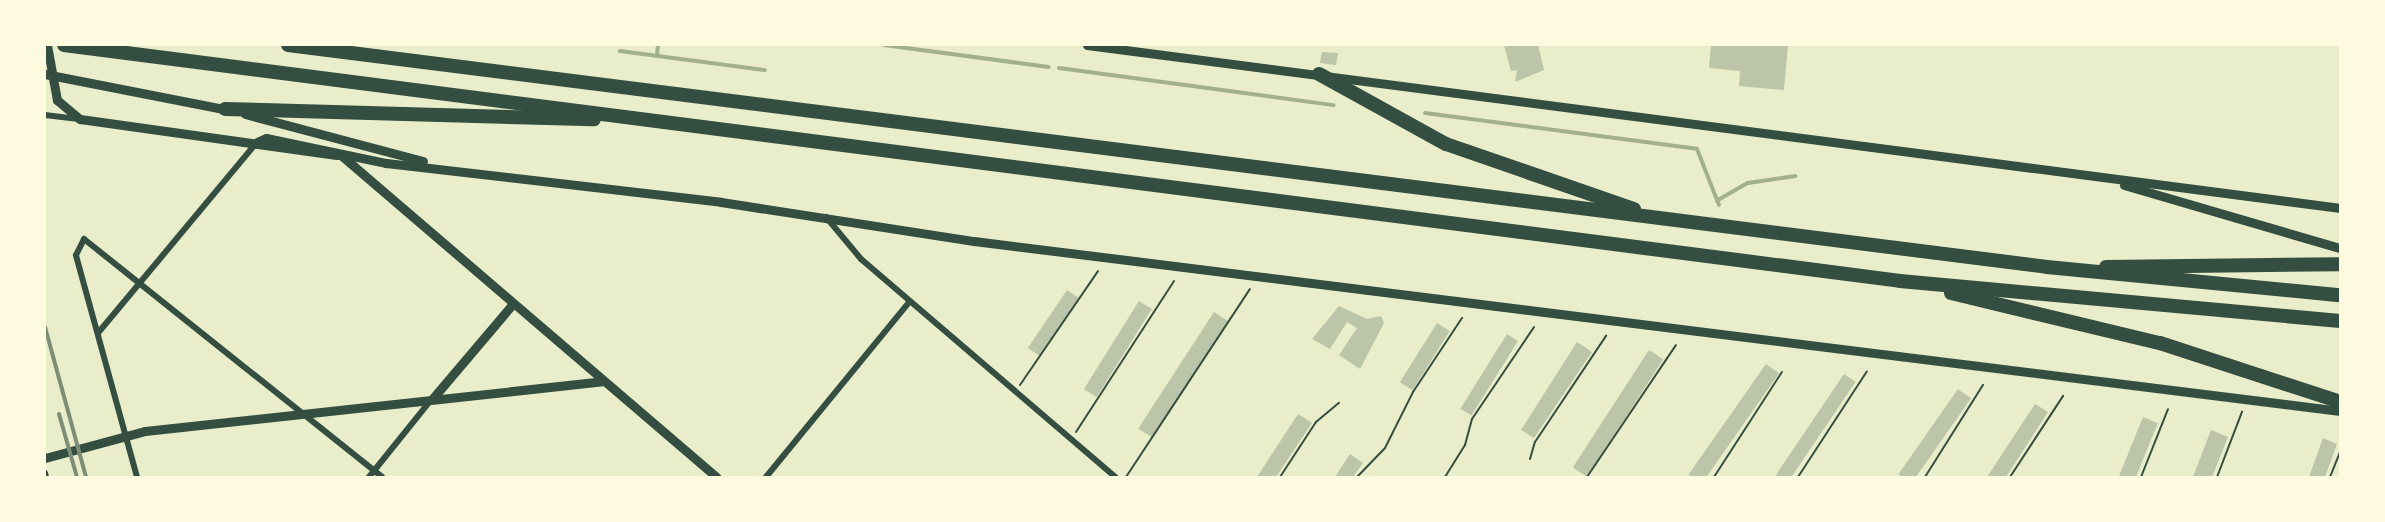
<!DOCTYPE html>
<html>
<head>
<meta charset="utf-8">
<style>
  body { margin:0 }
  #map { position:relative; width:2385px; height:522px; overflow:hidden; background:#e9edc9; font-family:"Nunito Sans",sans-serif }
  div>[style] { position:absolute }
  .stream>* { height:4px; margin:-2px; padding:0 2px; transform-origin:2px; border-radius:2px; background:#a3b18a }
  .building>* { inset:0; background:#bcc5a7; transform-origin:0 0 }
  .path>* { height:2px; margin:-1px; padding:0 1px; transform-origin:1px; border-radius:1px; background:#344e41 }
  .minor>* { height:6px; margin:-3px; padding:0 3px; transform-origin:3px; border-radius:3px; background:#344e41 }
  .tertiary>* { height:9px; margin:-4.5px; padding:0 4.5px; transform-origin:4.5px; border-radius:4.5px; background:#344e41 }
  .motorway>* { height:14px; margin:-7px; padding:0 7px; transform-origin:7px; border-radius:7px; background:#344e41 }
  .rail>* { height:4px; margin:-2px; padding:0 2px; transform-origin:2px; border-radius:2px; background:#7c8e77 }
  span { translate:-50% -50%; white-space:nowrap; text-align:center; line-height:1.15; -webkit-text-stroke:6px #fefae0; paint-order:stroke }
  .frame { position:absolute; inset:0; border:46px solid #fefae0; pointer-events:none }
</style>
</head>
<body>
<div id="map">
  <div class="stream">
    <i style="left:884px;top:45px;width:166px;rotate:7.6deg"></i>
    <i style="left:620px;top:51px;width:146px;rotate:7.5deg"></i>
    <i style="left:657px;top:56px;width:11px;rotate:-85deg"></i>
    <i style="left:1059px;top:68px;width:277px;rotate:7.7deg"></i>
    <i style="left:1425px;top:113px;width:274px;rotate:7.5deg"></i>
    <i style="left:1697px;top:149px;width:60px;rotate:68.6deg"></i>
    <i style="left:1718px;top:200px;width:34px;rotate:-30deg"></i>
    <i style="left:1748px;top:183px;width:48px;rotate:-8.5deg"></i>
  </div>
  <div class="building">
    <i style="clip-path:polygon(1504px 45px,1538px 45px,1544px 70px,1515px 82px,1517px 70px,1511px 71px)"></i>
    <i style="clip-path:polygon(1711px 45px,1788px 45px,1784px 90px,1739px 86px,1740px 71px,1709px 68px)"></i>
    <i style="clip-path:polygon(1322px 52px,1338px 53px,1336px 65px,1320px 63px)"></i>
    <i style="left:1067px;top:290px;width:14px;height:70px;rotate:34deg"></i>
    <i style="left:1139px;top:301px;width:15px;height:104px;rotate:32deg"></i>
    <i style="clip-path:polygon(1339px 306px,1367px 319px,1381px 316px,1384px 323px,1360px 369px,1339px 355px,1357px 328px,1347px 322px,1330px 349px,1312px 339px)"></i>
    <i style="left:1214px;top:312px;width:17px;height:139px;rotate:33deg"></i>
    <i style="left:1437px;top:323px;width:15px;height:70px;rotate:32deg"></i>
    <i style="left:1507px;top:334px;width:13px;height:88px;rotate:32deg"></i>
    <i style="clip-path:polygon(1577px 342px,1592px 352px,1534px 438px,1521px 430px)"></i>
    <i style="left:1649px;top:350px;width:17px;height:140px;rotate:33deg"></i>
    <i style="left:1766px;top:364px;width:16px;height:135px;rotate:35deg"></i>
    <i style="left:1844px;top:374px;width:14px;height:122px;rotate:34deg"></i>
    <i style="left:1958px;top:389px;width:16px;height:104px;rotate:35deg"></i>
    <i style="clip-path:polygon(2035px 404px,2048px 412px,2006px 477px,1987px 477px)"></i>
    <i style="clip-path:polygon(1298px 414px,1312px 423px,1276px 477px,1257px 477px)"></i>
    <i style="left:2143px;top:417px;width:16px;height:64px;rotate:22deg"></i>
    <i style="clip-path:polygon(2211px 430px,2228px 437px,2212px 477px,2193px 477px)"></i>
    <i style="clip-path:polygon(2323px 438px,2337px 444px,2325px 477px,2309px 477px)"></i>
    <i style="clip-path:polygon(1350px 454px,1363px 463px,1353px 477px,1335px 477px)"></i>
  </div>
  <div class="path">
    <i style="left:1020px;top:385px;width:138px;rotate:-55.6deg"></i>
    <i style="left:1076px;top:432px;width:180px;rotate:-57deg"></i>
    <i style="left:1530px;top:459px;width:18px;rotate:-74deg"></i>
    <i style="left:1535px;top:442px;width:128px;rotate:-56.2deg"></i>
    <i style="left:1126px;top:477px;width:225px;rotate:-56.6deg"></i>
    <i style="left:1280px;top:477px;width:66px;rotate:-56.8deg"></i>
    <i style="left:1316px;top:422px;width:30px;rotate:-40deg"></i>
    <i style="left:1357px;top:477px;width:40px;rotate:-46deg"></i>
    <i style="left:1385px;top:448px;width:63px;rotate:-63.4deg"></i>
    <i style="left:1413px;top:392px;width:89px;rotate:-56.5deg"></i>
    <i style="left:1445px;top:477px;width:38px;rotate:-58deg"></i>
    <i style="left:1465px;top:445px;width:27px;rotate:-75deg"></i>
    <i style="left:1472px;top:419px;width:111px;rotate:-56deg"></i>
    <i style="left:1587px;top:477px;width:159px;rotate:-56deg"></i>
    <i style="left:1714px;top:477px;width:125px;rotate:-57.1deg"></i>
    <i style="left:1798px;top:477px;width:126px;rotate:-56.9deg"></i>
    <i style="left:1925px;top:477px;width:109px;rotate:-57.8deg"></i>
    <i style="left:2010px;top:477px;width:97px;rotate:-56.8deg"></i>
    <i style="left:2141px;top:477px;width:73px;rotate:-68.3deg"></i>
    <i style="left:2217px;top:477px;width:70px;rotate:-69deg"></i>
    <i style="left:2330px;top:477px;width:27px;rotate:-68deg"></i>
  </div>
  <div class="minor">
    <i style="left:45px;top:115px;width:34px;rotate:7deg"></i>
    <i style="left:826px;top:217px;width:55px;rotate:50.2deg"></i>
    <i style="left:861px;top:259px;width:335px;rotate:40.6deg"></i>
    <i style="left:98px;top:333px;width:249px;rotate:-50.2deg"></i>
    <i style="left:45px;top:473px;width:4px;rotate:76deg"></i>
    <i style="left:137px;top:477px;width:230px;rotate:-105.4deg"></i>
    <i style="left:76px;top:255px;width:18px;rotate:-63deg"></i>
    <i style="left:84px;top:239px;width:381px;rotate:38.6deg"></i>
    <i style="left:369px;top:477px;width:99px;rotate:-51.2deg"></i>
    <i style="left:766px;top:477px;width:227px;rotate:-50.7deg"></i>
  </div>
  <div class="tertiary">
    <i style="left:47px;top:45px;width:56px;rotate:79.7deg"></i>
    <i style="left:57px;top:100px;width:30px;rotate:40deg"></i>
    <i style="left:80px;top:119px;width:259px;rotate:8deg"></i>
    <i style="left:1087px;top:45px;width:1264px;rotate:7.41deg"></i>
    <i style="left:45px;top:74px;width:187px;rotate:11.1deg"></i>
    <i style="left:245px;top:114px;width:184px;rotate:14.8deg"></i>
    <i style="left:257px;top:142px;width:10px;rotate:-24deg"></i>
    <i style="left:266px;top:138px;width:123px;rotate:11.8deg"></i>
    <i style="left:386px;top:163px;width:337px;rotate:6.6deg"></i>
    <i style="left:721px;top:202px;width:256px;rotate:8.8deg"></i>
    <i style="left:974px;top:241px;width:1377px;rotate:7.09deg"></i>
    <i style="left:342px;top:156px;width:493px;rotate:40.6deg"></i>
    <i style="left:2124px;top:185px;width:225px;rotate:16.3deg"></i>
    <i style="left:433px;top:398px;width:122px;rotate:-49.7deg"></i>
    <i style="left:45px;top:458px;width:104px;rotate:-15.1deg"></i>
    <i style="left:145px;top:431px;width:460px;rotate:-6.2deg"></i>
  </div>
  <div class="motorway">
    <i style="left:64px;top:45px;width:1851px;rotate:7.32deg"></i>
    <i style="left:1900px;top:281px;width:442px;rotate:5.2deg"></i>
    <i style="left:288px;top:45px;width:1773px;rotate:7.19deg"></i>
    <i style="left:2047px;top:267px;width:294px;rotate:5.5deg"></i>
    <i style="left:1319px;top:74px;width:145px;rotate:28.9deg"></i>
    <i style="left:1446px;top:144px;width:199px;rotate:19.1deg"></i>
    <i style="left:225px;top:109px;width:369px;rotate:1.6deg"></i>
    <i style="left:2106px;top:267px;width:234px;rotate:-0.7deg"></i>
    <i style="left:1951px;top:293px;width:215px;rotate:13.5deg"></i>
    <i style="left:2160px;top:343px;width:189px;rotate:18.1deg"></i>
  </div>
  <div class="rail">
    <i style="left:45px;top:327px;width:156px;rotate:74.7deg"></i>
    <i style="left:59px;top:414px;width:66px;rotate:74.1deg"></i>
  </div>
  <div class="frame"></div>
</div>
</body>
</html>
